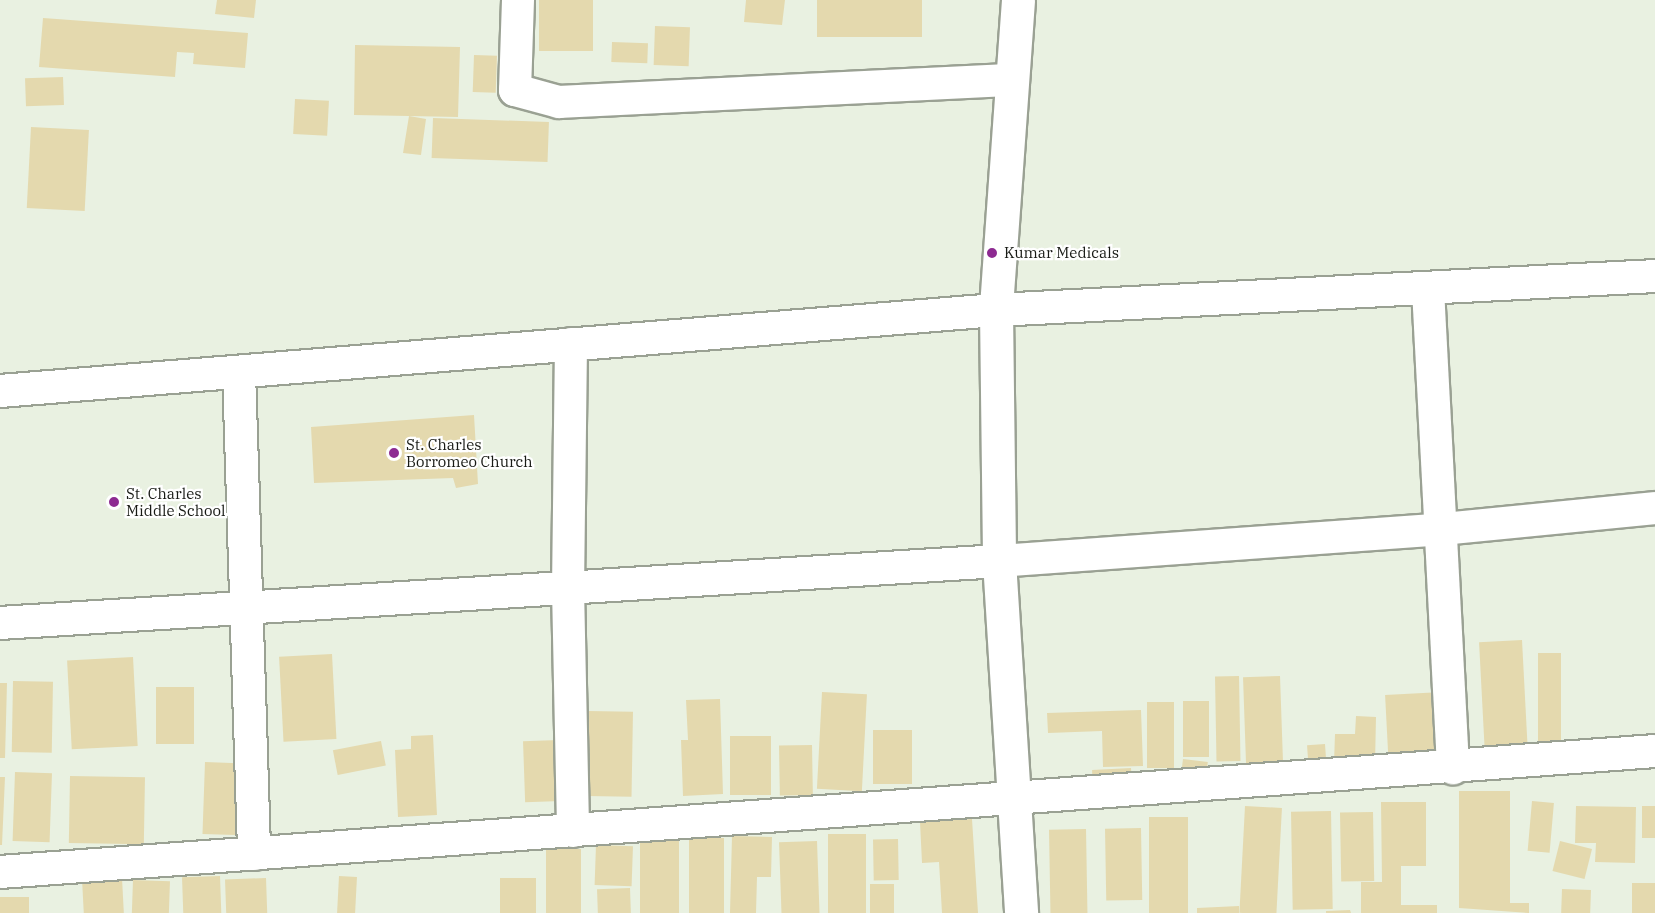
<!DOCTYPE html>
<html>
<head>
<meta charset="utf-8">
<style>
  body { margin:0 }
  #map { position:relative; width:1655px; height:913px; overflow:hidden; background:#e9f1e1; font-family:"IBM Plex Serif",serif }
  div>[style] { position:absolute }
  .building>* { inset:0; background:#e4d9ae; transform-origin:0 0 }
  .roads { filter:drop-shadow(2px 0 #9aa193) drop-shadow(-2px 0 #9aa193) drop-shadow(0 2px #9aa193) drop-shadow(0 -2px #9aa193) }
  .minor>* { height:32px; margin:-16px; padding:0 16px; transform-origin:16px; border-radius:16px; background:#fff }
  .tertiary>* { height:33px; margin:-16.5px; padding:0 16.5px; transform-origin:16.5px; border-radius:16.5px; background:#fff }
  .dots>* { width:16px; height:16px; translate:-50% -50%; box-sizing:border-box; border:3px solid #fff; border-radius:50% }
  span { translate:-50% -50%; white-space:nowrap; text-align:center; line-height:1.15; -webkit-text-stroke:4.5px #fff; paint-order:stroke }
  .poi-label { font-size:15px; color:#181a15 }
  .left { translate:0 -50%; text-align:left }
</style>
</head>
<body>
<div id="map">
  <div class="building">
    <i style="clip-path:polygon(217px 0,256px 0,254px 18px,215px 14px)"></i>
    <i style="left:539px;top:0;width:54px;height:51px"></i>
    <i style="clip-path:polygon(746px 0,785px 0,782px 25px,744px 22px)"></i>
    <i style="left:817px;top:0;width:105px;height:37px"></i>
    <i style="clip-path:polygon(43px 18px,248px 33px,245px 68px,193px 64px,194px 53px,177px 52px,175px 77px,39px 67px)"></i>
    <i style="left:655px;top:26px;width:35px;height:39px;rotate:2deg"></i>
    <i style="left:612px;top:42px;width:36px;height:20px;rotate:2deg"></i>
    <i style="clip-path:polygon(355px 45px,460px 47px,458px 117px,409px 116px,426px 119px,421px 155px,403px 153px,409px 116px,354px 115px)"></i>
    <i style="left:474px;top:55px;width:23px;height:37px;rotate:2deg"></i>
    <i style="left:63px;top:77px;width:28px;height:38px;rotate:88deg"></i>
    <i style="left:295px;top:99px;width:34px;height:35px;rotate:3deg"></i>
    <i style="left:433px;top:118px;width:116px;height:40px;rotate:2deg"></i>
    <i style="left:31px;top:127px;width:58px;height:81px;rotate:3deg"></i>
    <i style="clip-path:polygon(474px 415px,478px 484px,456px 488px,453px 478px,314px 483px,311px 427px)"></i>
    <i style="left:1522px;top:640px;width:106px;height:43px;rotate:87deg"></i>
    <i style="left:1538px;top:653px;width:23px;height:93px"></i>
    <i style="left:332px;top:654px;width:85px;height:53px;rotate:87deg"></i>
    <i style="left:133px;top:657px;width:89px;height:66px;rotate:87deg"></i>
    <i style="left:1239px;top:676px;width:85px;height:24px;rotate:89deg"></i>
    <i style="left:1280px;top:676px;width:86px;height:37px;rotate:88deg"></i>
    <i style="left:13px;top:681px;width:40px;height:71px;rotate:1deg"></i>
    <i style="clip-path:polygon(0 683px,7px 683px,5px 758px,0 758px)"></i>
    <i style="left:156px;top:687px;width:38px;height:57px"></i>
    <i style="left:822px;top:692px;width:45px;height:97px;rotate:3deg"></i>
    <i style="left:1442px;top:692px;width:65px;height:57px;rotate:87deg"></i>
    <i style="clip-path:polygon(720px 699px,723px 794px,683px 796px,681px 740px,688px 740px,686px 700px)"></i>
    <i style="left:1183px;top:701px;width:26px;height:56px"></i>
    <i style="left:1147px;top:702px;width:27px;height:66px"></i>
    <i style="clip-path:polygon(1141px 710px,1143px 766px,1103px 767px,1102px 731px,1048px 733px,1047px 713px)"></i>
    <i style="left:588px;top:711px;width:45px;height:85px;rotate:1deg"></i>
    <i style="clip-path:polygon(1356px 716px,1376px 717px,1375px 764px,1334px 763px,1335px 734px,1355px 734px)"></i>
    <i style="left:912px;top:730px;width:54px;height:39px;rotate:90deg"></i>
    <i style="clip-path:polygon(433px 735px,437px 815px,398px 817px,395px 750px,411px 749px,411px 736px)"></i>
    <i style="left:730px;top:736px;width:41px;height:59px"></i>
    <i style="left:559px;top:740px;width:61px;height:36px;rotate:88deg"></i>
    <i style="left:381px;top:741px;width:25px;height:49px;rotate:79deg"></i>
    <i style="left:1325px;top:744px;width:16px;height:18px;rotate:86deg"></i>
    <i style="left:812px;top:745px;width:50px;height:33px;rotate:89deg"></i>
    <i style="left:1183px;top:759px;width:25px;height:13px;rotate:7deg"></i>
    <i style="left:205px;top:762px;width:33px;height:72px;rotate:2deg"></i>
    <i style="left:1131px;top:768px;width:20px;height:39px;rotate:87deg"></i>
    <i style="left:15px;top:772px;width:37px;height:69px;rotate:2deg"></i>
    <i style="left:70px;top:776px;width:75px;height:67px;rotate:1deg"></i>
    <i style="clip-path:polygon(0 777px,5px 777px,2px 845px,0 845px)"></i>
    <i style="clip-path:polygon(1459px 791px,1510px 791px,1510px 903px,1529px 903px,1529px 913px,1459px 908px)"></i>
    <i style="left:1532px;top:801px;width:22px;height:50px;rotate:5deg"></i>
    <i style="clip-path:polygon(1381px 802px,1426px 802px,1426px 866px,1401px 866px,1401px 905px,1437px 905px,1437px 913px,1361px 913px,1361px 882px,1382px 882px)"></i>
    <i style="left:1245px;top:806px;width:37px;height:107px;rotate:3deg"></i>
    <i style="clip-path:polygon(1576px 806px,1636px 807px,1635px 863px,1595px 862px,1596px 843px,1575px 843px)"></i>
    <i style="left:1642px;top:806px;width:13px;height:32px"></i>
    <i style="left:1331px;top:811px;width:98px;height:40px;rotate:89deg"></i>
    <i style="left:1373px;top:812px;width:69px;height:33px;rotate:89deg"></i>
    <i style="left:1149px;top:817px;width:39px;height:96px"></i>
    <i style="clip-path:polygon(972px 819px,978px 913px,942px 913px,939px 862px,922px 863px,920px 822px)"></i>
    <i style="left:1141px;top:828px;width:72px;height:36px;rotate:89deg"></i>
    <i style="left:1086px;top:829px;width:84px;height:37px;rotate:89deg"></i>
    <i style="left:828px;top:834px;width:38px;height:79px"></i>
    <i style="clip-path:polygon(732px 836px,772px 837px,771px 877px,757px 877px,756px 913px,730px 913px)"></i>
    <i style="left:689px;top:838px;width:35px;height:75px"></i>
    <i style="left:898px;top:839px;width:41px;height:25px;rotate:89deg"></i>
    <i style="left:640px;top:840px;width:39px;height:73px"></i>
    <i style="left:817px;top:841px;width:72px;height:38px;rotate:88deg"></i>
    <i style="left:1560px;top:841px;width:33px;height:31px;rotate:14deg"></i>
    <i style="left:596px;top:845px;width:37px;height:40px;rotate:2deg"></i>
    <i style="left:546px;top:849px;width:35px;height:64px"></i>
    <i style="left:220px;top:876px;width:37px;height:38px;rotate:88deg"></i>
    <i style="left:339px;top:876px;width:18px;height:37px;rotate:3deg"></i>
    <i style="left:122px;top:878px;width:35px;height:40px;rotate:87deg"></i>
    <i style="left:266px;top:878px;width:35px;height:41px;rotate:88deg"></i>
    <i style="left:500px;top:878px;width:36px;height:35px"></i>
    <i style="left:133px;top:880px;width:37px;height:33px;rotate:2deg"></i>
    <i style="left:1632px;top:883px;width:23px;height:30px"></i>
    <i style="left:870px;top:884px;width:24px;height:29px"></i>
    <i style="left:630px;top:888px;width:25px;height:33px;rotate:88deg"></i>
    <i style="left:1562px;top:889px;width:29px;height:24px;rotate:2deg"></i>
    <i style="left:0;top:897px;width:29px;height:16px"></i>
    <i style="clip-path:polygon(1239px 906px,1239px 913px,1197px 913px,1197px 908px)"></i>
    <i style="clip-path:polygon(1350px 910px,1351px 913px,1326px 913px,1326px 911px)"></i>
  </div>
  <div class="roads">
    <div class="minor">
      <i style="left:518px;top:0;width:90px;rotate:91.9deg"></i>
      <i style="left:515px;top:90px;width:46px;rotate:15.3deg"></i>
      <i style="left:559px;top:102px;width:454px;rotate:-2.8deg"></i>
      <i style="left:1428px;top:289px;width:480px;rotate:87deg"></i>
      <i style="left:571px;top:344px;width:244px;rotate:90.7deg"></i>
      <i style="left:568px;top:588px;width:243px;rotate:88.8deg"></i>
      <i style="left:239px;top:372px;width:482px;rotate:88.2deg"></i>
      <i style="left:0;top:391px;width:999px;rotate:-4.65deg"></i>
      <i style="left:996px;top:310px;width:660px;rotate:-2.95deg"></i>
      <i style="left:0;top:623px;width:1001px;rotate:-3.55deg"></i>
      <i style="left:999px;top:561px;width:444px;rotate:-4.1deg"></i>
      <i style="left:1442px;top:529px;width:214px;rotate:-5.6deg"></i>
      <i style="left:0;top:872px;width:1659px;rotate:-4.18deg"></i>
    </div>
    <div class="tertiary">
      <i style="left:1018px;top:0;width:311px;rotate:94.1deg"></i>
      <i style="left:996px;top:310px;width:251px;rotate:89.3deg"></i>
      <i style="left:999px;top:561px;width:353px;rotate:86.4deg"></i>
    </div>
  </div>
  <div class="dots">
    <i style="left:992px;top:253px;background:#8d2a91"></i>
    <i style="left:394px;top:453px;background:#8d2a91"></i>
    <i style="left:114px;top:502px;background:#8d2a91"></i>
  </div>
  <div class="poi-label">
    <span class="left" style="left:1004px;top:253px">Kumar Medicals</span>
    <span class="left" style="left:406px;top:453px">St. Charles<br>Borromeo Church</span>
    <span class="left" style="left:126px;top:502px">St. Charles<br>Middle School</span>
  </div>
</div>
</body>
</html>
